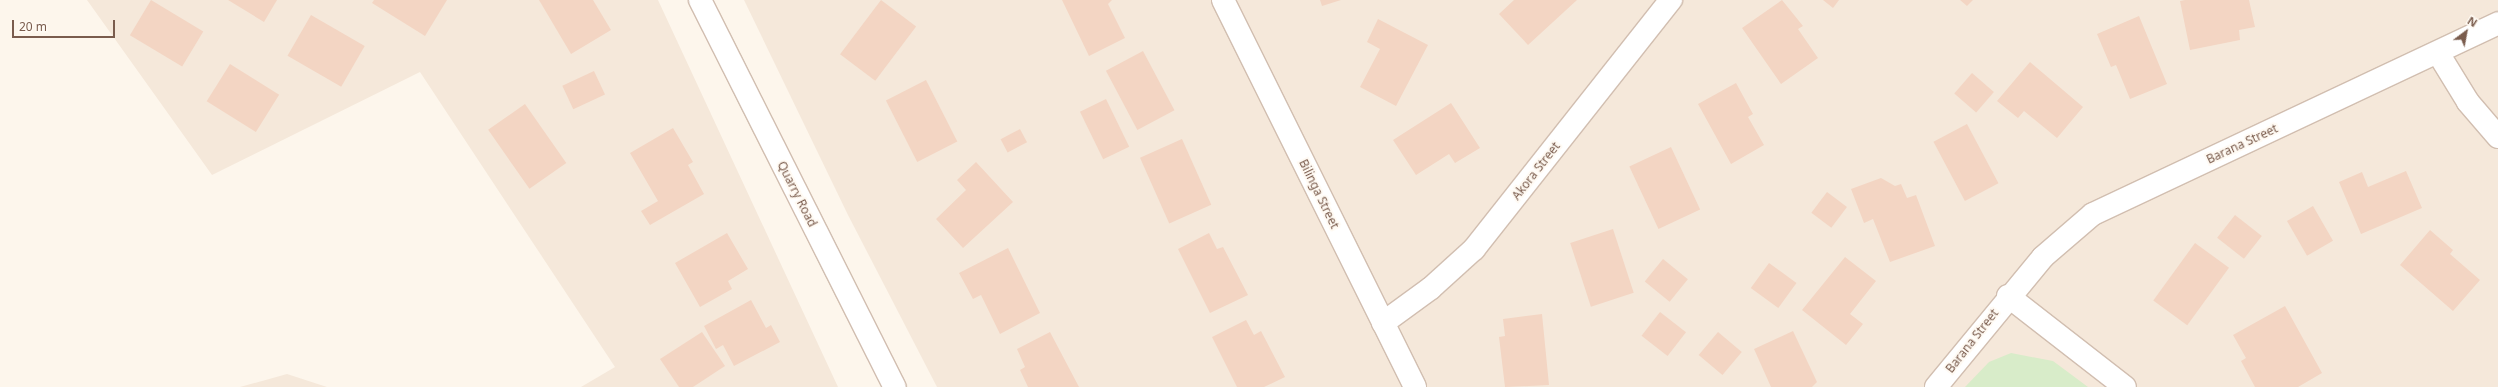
<!DOCTYPE html>
<html>
<head>
<meta charset="utf-8">
<style>
  body { margin:0 }
  #map { position:relative; width:2498px; height:387px; overflow:hidden; background:#fdf6ec; font-family:"Noto Sans",sans-serif }
  div>[style] { position:absolute }
  .residential>* { inset:0; background:#f5e8da }
  .green>* { inset:0; background:#d8ecc9 }
  .building>* { inset:0; background:#f3d5c3; transform-origin:0 0 }
  .roads { filter:drop-shadow(1px 0 #d1beb0) drop-shadow(-1px 0 #d1beb0) drop-shadow(0 1px #d1beb0) drop-shadow(0 -1px #d1beb0) }
  .minor>* { height:22px; margin:-11px; padding:0 11px; transform-origin:11px; border-radius:11px; background:#fff }
  span { translate:-50% -50%; white-space:nowrap; text-align:center; line-height:1.15; -webkit-text-stroke:4px #fffaf3; paint-order:stroke }
  .street-label { font-size:12px; color:#7a5c4d }
  .north { position:absolute; left:2446px; top:12px; width:40px; height:40px; -webkit-text-stroke:3px #fffaf3; paint-order:stroke; rotate:32deg; font-size:11px; font-weight:700; line-height:16px; text-align:center; color:#7a5c4d }
  .north::after { content:''; display:block; margin:auto; width:14px; height:18px; background:#7a5c4d; clip-path:polygon(50% 0,100% 100%,50% 72%,0 100%) }
  .scale { position:absolute; left:12px; top:20px; width:103px; height:18px; box-sizing:border-box; border:2px solid #7a5c4d; border-top:0; padding-left:5px; font-size:12px; line-height:14px; white-space:nowrap; color:#7a5c4d; -webkit-text-stroke:3px #fffaf3; paint-order:stroke }
</style>
</head>
<body>
<div id="map">
  <div class="residential">
    <i style="clip-path:polygon(87px 0,658px 0,838px 387px,581px 387px,615px 367px,420px 72px,212px 175px)"></i>
    <i style="clip-path:polygon(744px 0,2498px 0,2498px 387px,937px 387px,848px 215px)"></i>
    <i style="clip-path:polygon(287px 374px,327px 387px,240px 387px)"></i>
  </div>
  <div class="green">
    <i style="clip-path:polygon(2011px 353px,2053px 361px,2088px 387px,1965px 387px,1989px 362px)"></i>
  </div>
  <div class="building">
    <i style="left:151px;top:0;width:61px;height:41px;rotate:31deg"></i>
    <i style="clip-path:polygon(228px 0,277px 0,264px 22px)"></i>
    <i style="clip-path:polygon(374px 0,447px 0,425px 36px,372px 3px)"></i>
    <i style="clip-path:polygon(539px 0,593px 0,611px 30px,571px 54px)"></i>
    <i style="left:881px;top:0;width:44px;height:68px;rotate:37deg"></i>
    <i style="clip-path:polygon(1062px 0,1112px 0,1108px 4px,1125px 38px,1089px 56px)"></i>
    <i style="clip-path:polygon(1320px 0,1341px 0,1322px 6px)"></i>
    <i style="clip-path:polygon(1514px 0,1577px 0,1528px 45px,1499px 14px)"></i>
    <i style="clip-path:polygon(1782px 0,1803px 26px,1798px 29px,1818px 58px,1781px 84px,1742px 28px)"></i>
    <i style="clip-path:polygon(1823px 0,1839px 0,1833px 8px)"></i>
    <i style="clip-path:polygon(1960px 0,1973px 0,1967px 6px)"></i>
    <i style="clip-path:polygon(2185px 0,2249px 0,2255px 27px,2239px 30px,2240px 40px,2190px 50px,2180px 1px)"></i>
    <i style="left:311px;top:15px;width:62px;height:47px;rotate:30deg"></i>
    <i style="clip-path:polygon(2139px 16px,2167px 84px,2130px 99px,2116px 65px,2111px 67px,2097px 34px)"></i>
    <i style="clip-path:polygon(1378px 19px,1428px 45px,1396px 106px,1360px 87px,1380px 49px,1367px 42px)"></i>
    <i style="left:1143px;top:51px;width:67px;height:42px;rotate:62deg"></i>
    <i style="clip-path:polygon(2030px 62px,2083px 107px,2057px 138px,2024px 111px,2018px 118px,1997px 101px)"></i>
    <i style="left:230px;top:64px;width:58px;height:44px;rotate:32deg"></i>
    <i style="left:594px;top:71px;width:26px;height:35px;rotate:65deg"></i>
    <i style="left:1972px;top:73px;width:29px;height:27px;rotate:41deg"></i>
    <i style="left:926px;top:80px;width:69px;height:45px;rotate:63deg"></i>
    <i style="clip-path:polygon(1736px 83px,1753px 114px,1748px 117px,1764px 145px,1731px 164px,1698px 104px)"></i>
    <i style="left:1106px;top:99px;width:53px;height:29px;rotate:64deg"></i>
    <i style="clip-path:polygon(1451px 103px,1480px 148px,1455px 163px,1449px 154px,1416px 175px,1393px 140px)"></i>
    <i style="left:525px;top:104px;width:72px;height:45px;rotate:55deg"></i>
    <i style="left:1967px;top:124px;width:67px;height:38px;rotate:62deg"></i>
    <i style="clip-path:polygon(673px 128px,693px 162px,688px 165px,704px 194px,650px 225px,641px 211px,658px 201px,630px 153px)"></i>
    <i style="left:1020px;top:129px;width:15px;height:22px;rotate:62deg"></i>
    <i style="left:1182px;top:139px;width:72px;height:46px;rotate:66deg"></i>
    <i style="left:1671px;top:147px;width:69px;height:46px;rotate:65deg"></i>
    <i style="clip-path:polygon(976px 162px,1013px 202px,963px 248px,936px 219px,966px 190px,957px 180px)"></i>
    <i style="clip-path:polygon(2406px 171px,2422px 208px,2361px 234px,2339px 182px,2362px 172px,2368px 187px)"></i>
    <i style="clip-path:polygon(1881px 178px,1895px 186px,1901px 184px,1907px 198px,1916px 195px,1935px 246px,1890px 262px,1873px 219px,1864px 223px,1851px 189px)"></i>
    <i style="left:1827px;top:192px;width:25px;height:26px;rotate:37deg"></i>
    <i style="left:2313px;top:206px;width:40px;height:30px;rotate:60deg"></i>
    <i style="left:2235px;top:215px;width:34px;height:29px;rotate:38deg"></i>
    <i style="left:1613px;top:229px;width:67px;height:45px;rotate:72deg"></i>
    <i style="clip-path:polygon(2430px 230px,2453px 250px,2450px 254px,2480px 280px,2453px 311px,2400px 265px)"></i>
    <i style="clip-path:polygon(727px 233px,748px 269px,728px 281px,732px 289px,700px 307px,675px 263px)"></i>
    <i style="clip-path:polygon(1209px 233px,1217px 249px,1223px 247px,1248px 295px,1210px 313px,1178px 249px)"></i>
    <i style="left:2195px;top:243px;width:42px;height:71px;rotate:36deg"></i>
    <i style="clip-path:polygon(1008px 248px,1040px 313px,1000px 334px,981px 295px,973px 299px,959px 273px)"></i>
    <i style="clip-path:polygon(1845px 257px,1876px 281px,1850px 314px,1863px 324px,1846px 345px,1802px 310px)"></i>
    <i style="left:1663px;top:259px;width:32px;height:29px;rotate:39deg"></i>
    <i style="left:1769px;top:263px;width:34px;height:31px;rotate:36deg"></i>
    <i style="clip-path:polygon(751px 300px,766px 328px,771px 325px,780px 342px,734px 366px,723px 345px,716px 349px,704px 326px)"></i>
    <i style="clip-path:polygon(2285px 306px,2322px 373px,2298px 387px,2255px 387px,2241px 361px,2246px 358px,2233px 335px)"></i>
    <i style="left:1660px;top:312px;width:33px;height:30px;rotate:38deg"></i>
    <i style="clip-path:polygon(1542px 314px,1549px 385px,1505px 387px,1499px 337px,1505px 336px,1503px 319px)"></i>
    <i style="clip-path:polygon(1246px 320px,1254px 335px,1261px 331px,1285px 377px,1264px 387px,1237px 387px,1212px 337px)"></i>
    <i style="clip-path:polygon(1793px 331px,1817px 382px,1812px 387px,1771px 387px,1754px 349px)"></i>
    <i style="clip-path:polygon(702px 332px,725px 366px,693px 387px,679px 387px,660px 359px)"></i>
    <i style="clip-path:polygon(1050px 332px,1079px 387px,1028px 387px,1020px 370px,1025px 367px,1017px 349px)"></i>
    <i style="left:1718px;top:332px;width:31px;height:30px;rotate:40deg"></i>
  </div>
  <div class="roads">
    <div class="minor">
      <i style="left:700px;top:0;width:433px;rotate:63.3deg"></i>
      <i style="left:1223px;top:0;width:432px;rotate:63.6deg"></i>
      <i style="left:2438px;top:53px;width:57px;rotate:58.5deg"></i>
      <i style="left:2468px;top:102px;width:46px;rotate:49.4deg"></i>
      <i style="left:2008px;top:296px;width:148px;rotate:37.9deg"></i>
      <i style="left:1383px;top:323px;width:59px;rotate:-36.1deg"></i>
      <i style="left:1431px;top:288px;width:58px;rotate:-42.2deg"></i>
      <i style="left:1474px;top:249px;width:318px;rotate:-51.7deg"></i>
      <i style="left:1936px;top:387px;width:168px;rotate:-50.5deg"></i>
      <i style="left:2043px;top:257px;width:66px;rotate:-40.7deg"></i>
      <i style="left:2093px;top:214px;width:448px;rotate:-25.2deg"></i>
    </div>
  </div>
  <div class="street-label">
    <span style="left:2242px;top:144px;rotate:-25deg">Barana Street</span>
    <span style="left:1536px;top:171px;rotate:-52deg">Akora Street</span>
    <span style="left:797px;top:194px;rotate:63deg">Quarry Road</span>
    <span style="left:1319px;top:194px;rotate:64deg">Bilinga Street</span>
    <span style="left:1972px;top:341px;rotate:-52deg">Barana Street</span>
  </div>
  <div class="north">N</div>
  <div class="scale">20 m</div>
</div>
</body>
</html>
